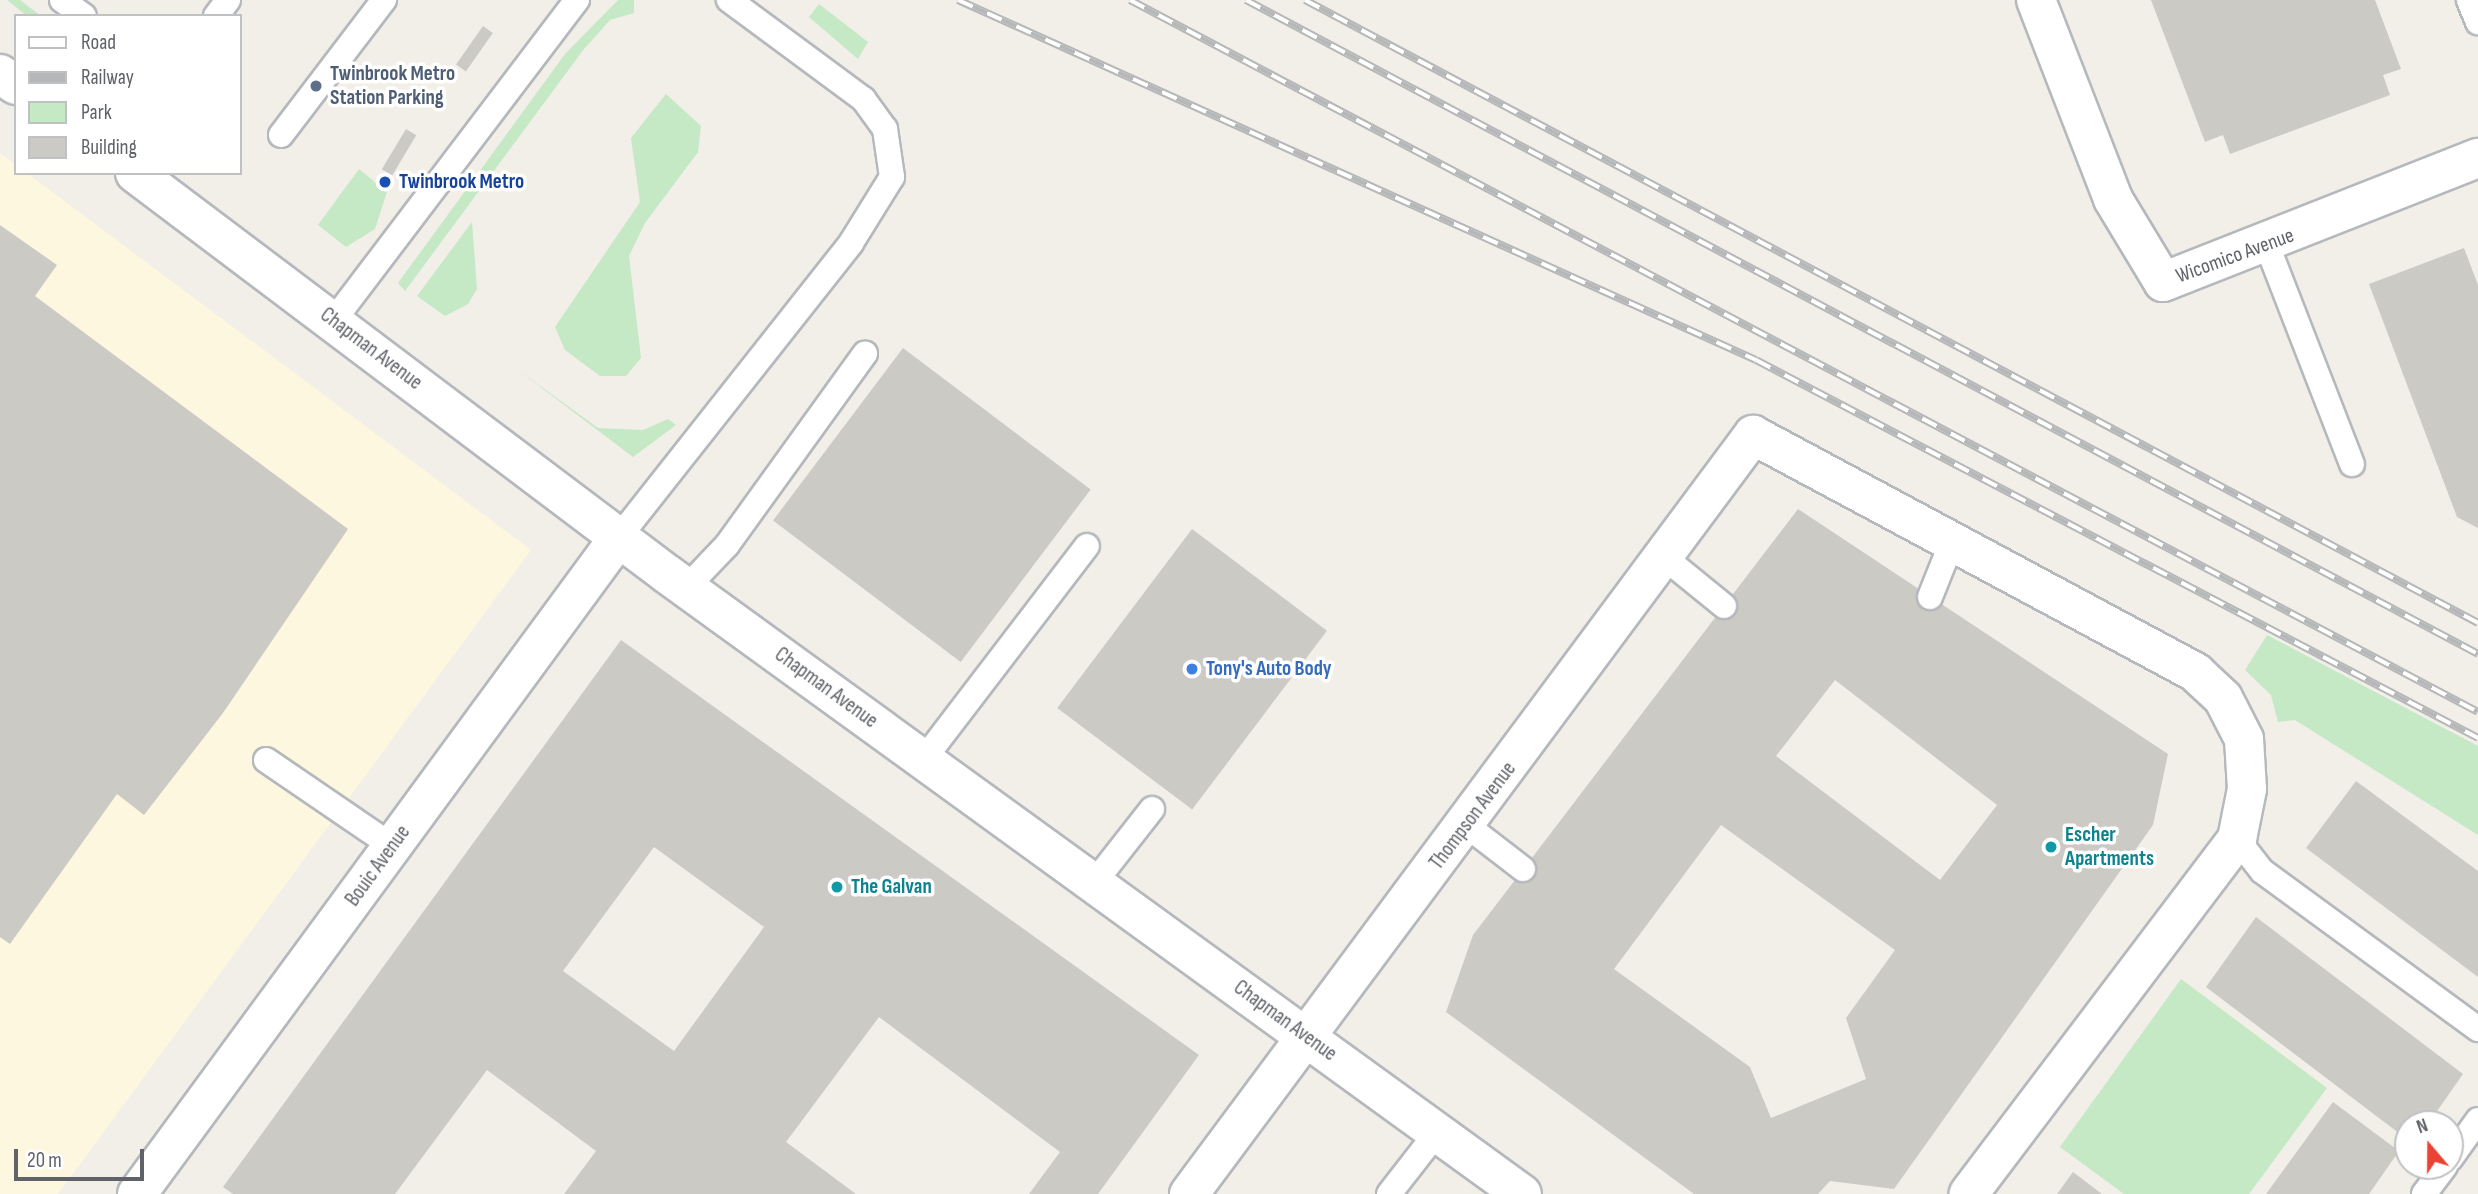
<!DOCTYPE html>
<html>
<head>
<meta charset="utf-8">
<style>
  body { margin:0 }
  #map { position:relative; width:2478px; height:1194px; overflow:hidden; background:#f1efe8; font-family:"Sofia Sans Condensed",sans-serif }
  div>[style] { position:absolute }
  .commercial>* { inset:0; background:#fef7e0 }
  .green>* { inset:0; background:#c5e8c5 }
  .building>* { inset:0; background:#cccac5; transform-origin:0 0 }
  .roads { filter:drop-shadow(2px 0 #b5b8bc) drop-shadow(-2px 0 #b5b8bc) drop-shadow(0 2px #b5b8bc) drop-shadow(0 -2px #b5b8bc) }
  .service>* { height:24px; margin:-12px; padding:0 12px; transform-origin:12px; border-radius:12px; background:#fff }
  .minor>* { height:38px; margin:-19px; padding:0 19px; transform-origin:19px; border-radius:19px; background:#fff }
  .tertiary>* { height:38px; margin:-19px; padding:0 19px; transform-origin:19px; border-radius:19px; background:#fff }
  .rail>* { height:8px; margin-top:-4px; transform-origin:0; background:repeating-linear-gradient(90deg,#fff 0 16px,#b6b7b8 0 32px); box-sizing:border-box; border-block:2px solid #b6b7b8 }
  .dots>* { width:19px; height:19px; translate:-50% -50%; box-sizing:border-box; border:4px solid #fff; border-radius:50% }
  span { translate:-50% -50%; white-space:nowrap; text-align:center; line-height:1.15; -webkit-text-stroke:7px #fff; paint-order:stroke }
  .service-label { font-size:21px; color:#4e5e75; font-weight:700 }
  .left { translate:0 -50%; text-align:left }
  .transit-label { font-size:21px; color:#164399; font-weight:700 }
  .street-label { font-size:21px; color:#5f6368 }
  .shop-label { font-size:21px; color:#366cbe; font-weight:700 }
  .culture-label { font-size:21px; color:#0d838f; font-weight:700 }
  .legend { position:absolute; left:14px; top:14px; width:228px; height:161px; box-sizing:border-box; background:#fff; border:2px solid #bfc1c3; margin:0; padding:9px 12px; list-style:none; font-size:21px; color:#5f6368 }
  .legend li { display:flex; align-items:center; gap:14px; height:35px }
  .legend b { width:35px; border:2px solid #bfc1c3 }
  .north { position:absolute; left:2394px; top:1110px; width:70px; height:70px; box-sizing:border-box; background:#fff; border:2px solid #bfc1c3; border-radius:50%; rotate:340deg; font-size:19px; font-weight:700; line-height:28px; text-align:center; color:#5f6368 }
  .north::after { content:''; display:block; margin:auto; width:24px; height:32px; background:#ea4335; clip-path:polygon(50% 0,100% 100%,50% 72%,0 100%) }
  .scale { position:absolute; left:14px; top:1149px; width:130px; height:32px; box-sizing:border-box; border:4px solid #5f6368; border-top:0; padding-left:9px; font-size:21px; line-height:24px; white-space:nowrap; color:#5f6368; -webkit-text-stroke:5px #fff; paint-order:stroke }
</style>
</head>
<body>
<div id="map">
  <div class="commercial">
    <i style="clip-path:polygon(0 153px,16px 165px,16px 173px,27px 173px,531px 550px,58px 1194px,0 1194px)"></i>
  </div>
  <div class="green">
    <i style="clip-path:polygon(7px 0,20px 0,41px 16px,27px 16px)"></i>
    <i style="clip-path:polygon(618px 0,634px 0,634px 13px,610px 20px,584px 49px,405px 291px,398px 283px,565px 54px)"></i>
    <i style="clip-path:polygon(819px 4px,868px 42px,858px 59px,809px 17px)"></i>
    <i style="clip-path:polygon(666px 94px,701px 126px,698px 152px,645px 223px,629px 256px,641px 358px,626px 376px,600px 376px,565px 350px,555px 327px,640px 202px,631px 138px)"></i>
    <i style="clip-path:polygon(359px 169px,387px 192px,375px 229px,346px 247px,318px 225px)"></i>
    <i style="clip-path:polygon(472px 222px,477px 289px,468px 304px,445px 316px,417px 296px)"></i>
    <i style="clip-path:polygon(518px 370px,598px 428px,643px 430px,668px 419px,676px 425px,633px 457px)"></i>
    <i style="clip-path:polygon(2267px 635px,2478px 746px,2478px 835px,2295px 720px,2278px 722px,2271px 695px,2245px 670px)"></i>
    <i style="clip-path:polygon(2181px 979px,2327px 1088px,2249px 1194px,2124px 1194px,2060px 1147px)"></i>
  </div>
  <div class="building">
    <i style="clip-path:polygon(2151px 0,2375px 0,2401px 69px,2383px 75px,2390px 95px,2230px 154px,2223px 135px,2205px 142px)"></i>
    <i style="left:483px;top:26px;width:12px;height:47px;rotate:35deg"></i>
    <i style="left:406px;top:129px;width:12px;height:47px;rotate:31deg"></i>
    <i style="clip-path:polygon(0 225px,57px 265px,35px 296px,348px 529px,223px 713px,144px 815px,117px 794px,10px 944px,0 937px)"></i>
    <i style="clip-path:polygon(2464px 248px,2478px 285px,2478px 528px,2457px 517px,2369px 284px)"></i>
    <i style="left:903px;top:348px;width:235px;height:216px;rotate:37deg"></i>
    <i style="clip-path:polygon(evenodd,1798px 509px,2168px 754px,2153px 825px,1894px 1189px,1830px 1181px,1818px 1194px,1694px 1194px,1446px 1012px,1473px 935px,1798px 509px,1835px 680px,1997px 805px,1940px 880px,1776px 756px,1835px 680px,1798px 509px,1721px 825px,1895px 950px,1846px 1018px,1866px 1079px,1771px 1118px,1750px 1067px,1614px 969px,1721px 825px)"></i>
    <i style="left:1192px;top:529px;width:169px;height:224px;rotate:37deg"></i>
    <i style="clip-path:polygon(evenodd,621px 640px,1199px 1055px,1098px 1194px,1029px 1194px,1060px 1152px,879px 1017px,786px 1142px,856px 1194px,564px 1194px,596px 1151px,487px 1070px,395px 1194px,233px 1194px,223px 1187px,621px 640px,654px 847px,764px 927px,674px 1051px,563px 971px,654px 847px)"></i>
    <i style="clip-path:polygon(2356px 781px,2478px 871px,2478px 977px,2306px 848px)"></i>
    <i style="clip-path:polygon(2256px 917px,2463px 1074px,2428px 1124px,2408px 1124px,2408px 1140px,2206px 987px)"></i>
    <i style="clip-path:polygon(2333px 1102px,2399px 1151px,2369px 1194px,2266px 1194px)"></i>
    <i style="clip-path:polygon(2073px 1172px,2102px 1194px,2057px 1194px)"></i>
  </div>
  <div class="roads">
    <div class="service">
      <i style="left:62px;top:0;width:27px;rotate:36deg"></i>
      <i style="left:2469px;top:0;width:24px;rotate:68deg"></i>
      <i style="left:216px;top:16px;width:20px;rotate:-53deg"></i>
      <i style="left:281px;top:135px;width:170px;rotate:-52.7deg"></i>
      <i style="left:2267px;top:245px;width:235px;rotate:68.8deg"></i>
      <i style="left:334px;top:320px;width:402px;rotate:-52.8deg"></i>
      <i style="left:619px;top:537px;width:375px;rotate:-51.7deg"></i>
      <i style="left:851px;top:243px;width:78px;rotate:-58.2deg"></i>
      <i style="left:892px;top:177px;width:49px;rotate:-98.3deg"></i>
      <i style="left:885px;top:129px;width:37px;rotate:-126deg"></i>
      <i style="left:863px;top:99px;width:167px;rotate:-143.5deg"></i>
      <i style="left:1665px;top:558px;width:76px;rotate:39.1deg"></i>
      <i style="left:687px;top:587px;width:58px;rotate:-46.4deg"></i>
      <i style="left:727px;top:545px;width:236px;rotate:-54.2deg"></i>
      <i style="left:1930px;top:597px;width:59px;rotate:-68.2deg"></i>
      <i style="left:924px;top:759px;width:268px;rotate:-52.6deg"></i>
      <i style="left:266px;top:760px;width:153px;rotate:34.3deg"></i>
      <i style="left:1466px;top:825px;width:72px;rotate:37.7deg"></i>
      <i style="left:2237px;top:839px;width:41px;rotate:52deg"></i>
      <i style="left:2262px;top:871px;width:268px;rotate:36.2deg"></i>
      <i style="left:1094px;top:883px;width:94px;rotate:-51.9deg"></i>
      <i style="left:2450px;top:1159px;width:48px;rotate:-54.3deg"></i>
      <i style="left:1389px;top:1194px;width:80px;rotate:-52.1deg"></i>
      <i style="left:2424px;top:1194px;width:35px;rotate:-53deg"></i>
    </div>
    <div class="minor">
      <i style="left:2036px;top:0;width:213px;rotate:68.8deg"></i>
      <i style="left:2113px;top:199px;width:97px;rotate:58.9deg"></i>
      <i style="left:2163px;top:282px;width:339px;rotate:-21.5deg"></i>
      <i style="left:137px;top:1194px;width:815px;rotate:-53.73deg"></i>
      <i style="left:1189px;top:1194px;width:946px;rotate:-53.38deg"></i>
      <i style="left:1753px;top:435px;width:502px;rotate:28.2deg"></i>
      <i style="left:2195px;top:672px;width:38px;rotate:43deg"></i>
      <i style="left:2223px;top:698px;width:46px;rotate:62.9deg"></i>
      <i style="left:2244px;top:739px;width:50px;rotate:86.6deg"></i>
      <i style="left:2247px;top:789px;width:51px;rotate:101.3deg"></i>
      <i style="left:2237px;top:839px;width:445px;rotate:127.1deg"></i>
    </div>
    <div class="tertiary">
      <i style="left:0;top:74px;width:19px;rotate:35deg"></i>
      <i style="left:135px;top:173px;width:666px;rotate:37.01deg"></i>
      <i style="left:667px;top:574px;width:1056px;rotate:35.95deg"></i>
    </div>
  </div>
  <div class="rail">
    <i style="left:958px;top:0;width:875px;rotate:24.28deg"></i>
    <i style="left:1756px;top:360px;width:815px;rotate:27.63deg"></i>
    <i style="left:1130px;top:0;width:1524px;rotate:27.84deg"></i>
    <i style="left:1246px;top:0;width:1395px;rotate:27.96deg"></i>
    <i style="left:1305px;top:0;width:1328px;rotate:27.97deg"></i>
  </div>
  <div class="dots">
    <i style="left:316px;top:86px;background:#5c6f8a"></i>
    <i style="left:385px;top:182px;background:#1a4fb4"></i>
    <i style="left:1192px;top:669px;background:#3f7fe0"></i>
    <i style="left:2051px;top:847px;background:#0f9aa8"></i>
    <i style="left:837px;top:887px;background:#0f9aa8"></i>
  </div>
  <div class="service-label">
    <span class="left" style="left:330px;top:86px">Twinbrook Metro<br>Station Parking</span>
  </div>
  <div class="transit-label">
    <span class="left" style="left:399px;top:182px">Twinbrook Metro</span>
  </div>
  <div class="street-label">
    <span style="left:2235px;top:256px;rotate:-20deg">Wicomico Avenue</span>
    <span style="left:371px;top:349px;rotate:37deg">Chapman Avenue</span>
    <span style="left:826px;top:688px;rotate:36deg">Chapman Avenue</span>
    <span style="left:1473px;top:816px;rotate:-53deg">Thompson Avenue</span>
    <span style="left:378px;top:866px;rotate:-54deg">Bouic Avenue</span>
    <span style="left:1285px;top:1021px;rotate:36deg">Chapman Avenue</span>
  </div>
  <div class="shop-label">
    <span class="left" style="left:1206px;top:669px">Tony's Auto Body</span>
  </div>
  <div class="culture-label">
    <span class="left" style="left:2065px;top:847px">Escher<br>Apartments</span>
    <span class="left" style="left:851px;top:887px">The Galvan</span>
  </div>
  <ul class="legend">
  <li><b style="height:9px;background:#fff"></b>Road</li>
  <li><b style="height:9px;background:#b6b7b8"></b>Railway</li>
  <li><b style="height:19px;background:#c5e8c5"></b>Park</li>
  <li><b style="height:19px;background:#cccac5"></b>Building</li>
  </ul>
  <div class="north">N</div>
  <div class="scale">20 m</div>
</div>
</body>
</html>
